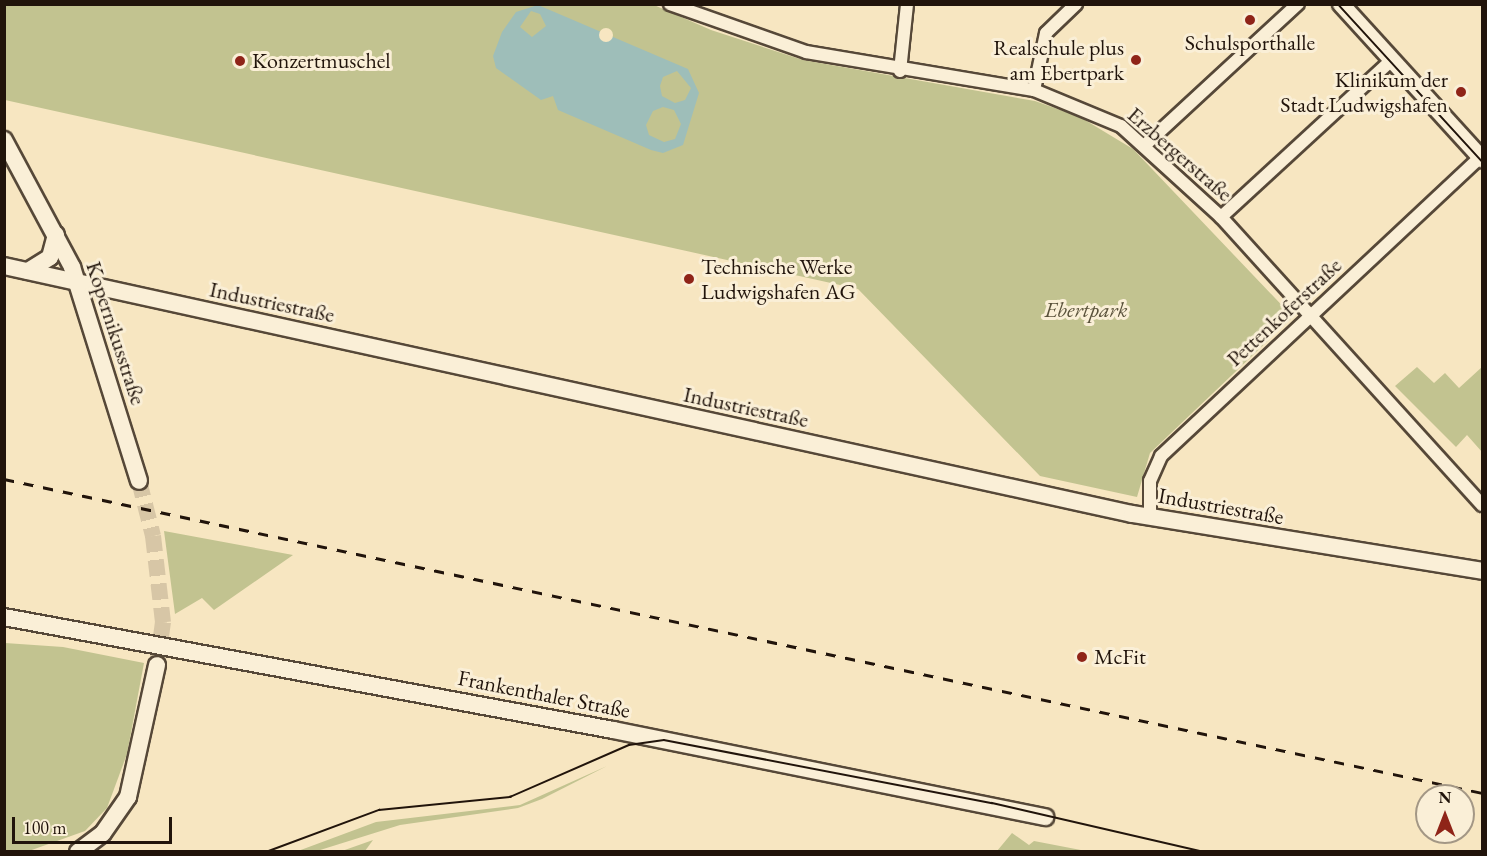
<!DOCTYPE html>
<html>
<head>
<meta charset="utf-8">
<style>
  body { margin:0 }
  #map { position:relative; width:1487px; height:856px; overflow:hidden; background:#f7e6c1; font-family:"EB Garamond",serif }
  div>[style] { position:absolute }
  .green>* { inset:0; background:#c2c390 }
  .water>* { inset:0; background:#9ebeb9 }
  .pier>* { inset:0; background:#f7e6c1 }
  .round { border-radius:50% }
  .secondary-tunnel>* { height:16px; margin-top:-8px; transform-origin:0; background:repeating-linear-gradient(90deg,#d7c6a6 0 16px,transparent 0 24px) }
  .roads { filter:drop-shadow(2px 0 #564838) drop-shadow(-2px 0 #564838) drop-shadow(0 2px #564838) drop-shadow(0 -2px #564838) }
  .street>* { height:12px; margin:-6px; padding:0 6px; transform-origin:6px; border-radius:6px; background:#faefd7 }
  .secondary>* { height:16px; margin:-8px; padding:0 8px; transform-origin:8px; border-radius:8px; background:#faefd7 }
  .tram>* { height:1.5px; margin:-0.75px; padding:0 0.75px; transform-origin:0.75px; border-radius:0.75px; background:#21140b }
  .rail>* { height:3px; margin-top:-1.5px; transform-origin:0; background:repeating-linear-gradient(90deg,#21140b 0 10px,transparent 0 20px) }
  .dots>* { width:16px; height:16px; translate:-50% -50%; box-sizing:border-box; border:3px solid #faefd7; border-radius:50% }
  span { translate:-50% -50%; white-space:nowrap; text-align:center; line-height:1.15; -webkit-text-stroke:6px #faefd7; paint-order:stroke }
  .poi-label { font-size:22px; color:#21140b }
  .right { translate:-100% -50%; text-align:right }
  .left { translate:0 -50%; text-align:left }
  .street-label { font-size:22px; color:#21140b }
  .park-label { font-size:22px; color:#59513a; font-style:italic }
  .frame { position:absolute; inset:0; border:6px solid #21140b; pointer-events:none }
  .north { position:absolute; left:1415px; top:784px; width:60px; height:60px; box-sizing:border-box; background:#faefd7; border:2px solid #a39785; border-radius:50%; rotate:0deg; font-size:16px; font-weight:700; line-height:24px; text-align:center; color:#21140b }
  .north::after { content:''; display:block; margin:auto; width:21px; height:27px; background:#8f2418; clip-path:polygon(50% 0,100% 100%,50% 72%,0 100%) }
  .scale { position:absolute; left:12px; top:817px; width:160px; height:27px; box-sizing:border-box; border:3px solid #21140b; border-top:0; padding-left:8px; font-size:18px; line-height:21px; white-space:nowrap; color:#21140b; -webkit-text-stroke:4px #faefd7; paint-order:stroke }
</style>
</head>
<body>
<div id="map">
  <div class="green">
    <i style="clip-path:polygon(4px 5px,654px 5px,711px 30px,803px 60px,1035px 101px,1080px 117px,1133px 149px,1293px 317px,1150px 453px,1137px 497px,1040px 476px,858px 289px,5px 100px)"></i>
    <i style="clip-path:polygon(1417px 367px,1434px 383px,1445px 373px,1459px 388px,1482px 367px,1482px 452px,1467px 435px,1456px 447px,1395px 386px)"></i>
    <i style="clip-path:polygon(164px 531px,293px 555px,214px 610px,202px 598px,175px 614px)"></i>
    <i style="clip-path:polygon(5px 643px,63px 647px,144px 663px,127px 754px,107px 808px,85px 831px,29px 851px,5px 851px)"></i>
    <i style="clip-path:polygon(607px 766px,542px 799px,518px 808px,400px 825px,317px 851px,298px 851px,376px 822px,520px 805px)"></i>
    <i style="clip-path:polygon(1012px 833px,1029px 845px,1034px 841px,1086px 851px,997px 851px)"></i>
    <i style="clip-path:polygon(373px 840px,365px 851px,342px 851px)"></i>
  </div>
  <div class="water">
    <i style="clip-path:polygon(evenodd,538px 5px,688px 69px,699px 93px,683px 145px,663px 153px,651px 150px,558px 110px,553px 96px,541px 100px,496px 68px,493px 56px,502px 32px,516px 12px,538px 5px,531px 11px,540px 14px,546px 26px,532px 37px,520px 27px,531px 11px,538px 5px,677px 71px,691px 88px,685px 100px,675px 103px,662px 96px,660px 86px,663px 77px,677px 71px,538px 5px,663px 107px,674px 110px,681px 124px,675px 139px,664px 142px,649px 135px,646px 125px,653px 111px,663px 107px)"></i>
  </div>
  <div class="pier">
    <i class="round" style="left:599px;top:28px;width:14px;height:14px"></i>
  </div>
  <div class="secondary-tunnel">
    <i style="left:139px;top:481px;width:57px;rotate:75.7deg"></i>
    <i style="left:153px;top:536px;width:87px;rotate:83.4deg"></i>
    <i style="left:163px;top:622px;width:43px;rotate:97.9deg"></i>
  </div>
  <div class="roads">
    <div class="street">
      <i style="left:670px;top:4px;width:144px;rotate:19.4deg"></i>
      <i style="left:806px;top:52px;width:231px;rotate:9.5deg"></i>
      <i style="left:1034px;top:90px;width:94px;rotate:22.5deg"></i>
      <i style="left:1121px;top:126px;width:135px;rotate:42.3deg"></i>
      <i style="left:1221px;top:217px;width:389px;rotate:47.8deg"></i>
      <i style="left:900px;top:71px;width:67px;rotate:-84deg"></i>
      <i style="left:1034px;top:90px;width:58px;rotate:-78.1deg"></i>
      <i style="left:1046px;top:33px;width:42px;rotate:-44deg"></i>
      <i style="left:1145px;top:145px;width:208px;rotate:-42.7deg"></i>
      <i style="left:1221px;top:217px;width:232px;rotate:-42.6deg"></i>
      <i style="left:1150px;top:517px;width:36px;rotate:-90deg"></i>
      <i style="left:1150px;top:481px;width:27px;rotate:-66deg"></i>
      <i style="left:1161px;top:456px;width:439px;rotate:-43.1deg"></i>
    </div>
    <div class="secondary">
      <i style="left:1341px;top:4px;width:210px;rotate:47.7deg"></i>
      <i style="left:4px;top:140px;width:144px;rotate:61.8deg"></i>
      <i style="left:72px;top:267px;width:224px;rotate:72.6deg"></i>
      <i style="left:4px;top:266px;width:1155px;rotate:12.4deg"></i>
      <i style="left:1132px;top:514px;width:355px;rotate:9.2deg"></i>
      <i style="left:28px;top:271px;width:26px;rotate:-32deg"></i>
      <i style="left:50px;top:257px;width:23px;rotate:-75deg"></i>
      <i style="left:4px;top:617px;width:619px;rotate:10.51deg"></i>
      <i style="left:613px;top:730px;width:441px;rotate:11.4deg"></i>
      <i style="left:78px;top:852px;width:31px;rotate:-37deg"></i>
      <i style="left:103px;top:833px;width:44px;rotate:-55.2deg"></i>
      <i style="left:128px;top:797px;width:135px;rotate:-77.6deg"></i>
    </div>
  </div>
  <div class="tram">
    <i style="left:1338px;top:4px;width:213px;rotate:47.5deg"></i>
    <i style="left:266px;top:852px;width:121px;rotate:-20.4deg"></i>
    <i style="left:379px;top:810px;width:132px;rotate:-5.7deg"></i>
    <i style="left:510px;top:797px;width:130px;rotate:-23.6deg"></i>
    <i style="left:629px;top:745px;width:35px;rotate:-8deg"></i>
    <i style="left:664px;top:740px;width:334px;rotate:10.9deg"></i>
    <i style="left:992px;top:803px;width:219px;rotate:13deg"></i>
  </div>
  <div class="rail">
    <i style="left:4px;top:479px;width:1511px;rotate:11.99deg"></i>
  </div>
  <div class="dots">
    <i style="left:1250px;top:20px;background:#8f2418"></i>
    <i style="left:1136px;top:60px;background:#8f2418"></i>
    <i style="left:240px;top:61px;background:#8f2418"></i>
    <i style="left:1461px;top:92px;background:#8f2418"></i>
    <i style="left:689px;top:279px;background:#8f2418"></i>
    <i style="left:1082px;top:657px;background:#8f2418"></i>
  </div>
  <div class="poi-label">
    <span style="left:1250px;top:43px">Schulsporthalle</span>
    <span class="right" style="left:1124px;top:60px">Realschule plus<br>am Ebertpark</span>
    <span class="left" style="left:252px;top:61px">Konzertmuschel</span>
    <span class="right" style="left:1448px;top:92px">Klinikum der<br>Stadt Ludwigshafen</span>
    <span class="left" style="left:701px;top:279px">Technische Werke<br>Ludwigshafen AG</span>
    <span class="left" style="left:1094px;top:657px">McFit</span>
  </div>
  <div class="street-label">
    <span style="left:1180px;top:154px;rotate:41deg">Erzbergerstraße</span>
    <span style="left:272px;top:302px;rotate:12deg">Industriestraße</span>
    <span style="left:1284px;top:312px;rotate:-43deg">Pettenkoferstraße</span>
    <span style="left:116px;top:333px;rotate:72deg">Kopernikusstraße</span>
    <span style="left:746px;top:407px;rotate:12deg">Industriestraße</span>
    <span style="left:1221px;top:506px;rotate:10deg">Industriestraße</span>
    <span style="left:544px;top:694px;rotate:11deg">Frankenthaler Straße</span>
  </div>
  <div class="park-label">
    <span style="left:1086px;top:310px">Ebertpark</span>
  </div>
  <div class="frame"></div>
  <div class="north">N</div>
  <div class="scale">100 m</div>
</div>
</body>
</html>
